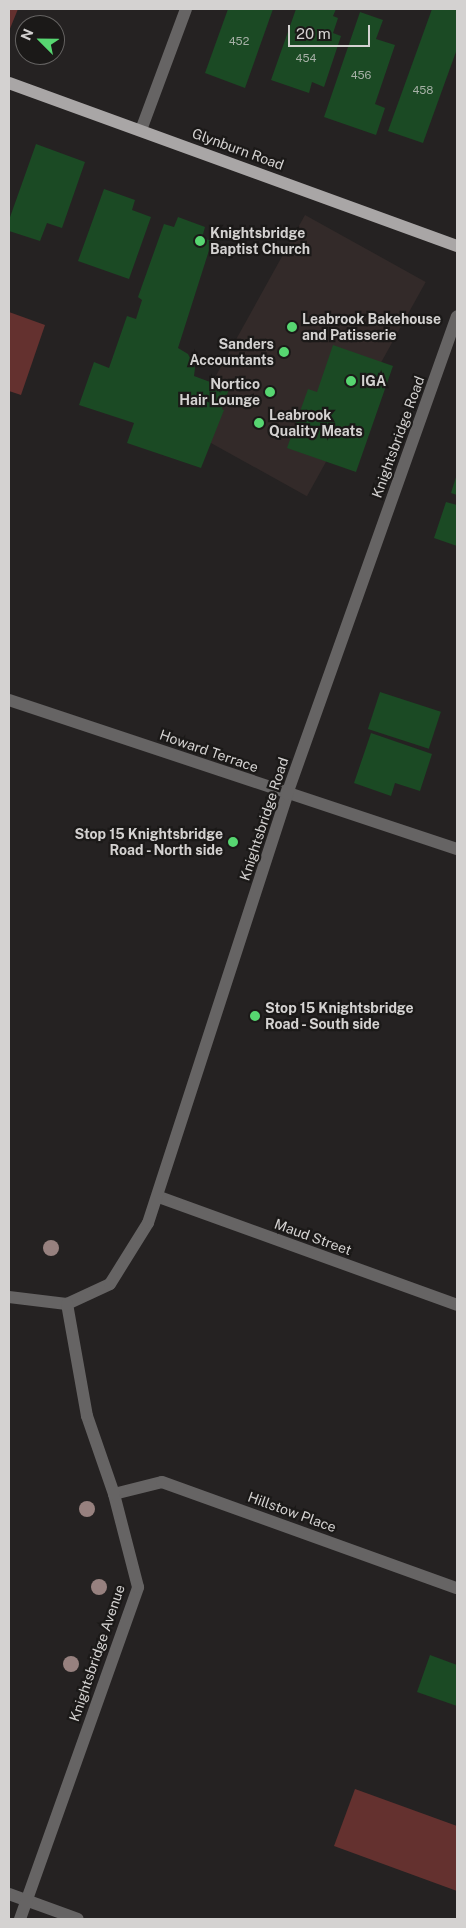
<!DOCTYPE html>
<html>
<head>
<meta charset="utf-8">
<style>
  body { margin:0 }
  #map { position:relative; width:466px; height:1928px; overflow:hidden; background:#252222; font-family:"Public Sans",sans-serif }
  div>[style] { position:absolute }
  .built>* { inset:0; background:#332a29; transform-origin:0 0 }
  .green>* { inset:0; background:#64312f }
  .building>* { inset:0; background:#1b4a24; transform-origin:0 0 }
  .minor>* { height:12px; margin:-6px; padding:0 6px; transform-origin:6px; border-radius:6px; background:#666464 }
  .major>* { height:12px; margin:-6px; padding:0 6px; transform-origin:6px; border-radius:6px; background:#a9a6a6 }
  .trees>* { width:16px; height:16px; margin:-8px; border-radius:50%; background:#97817f }
  .dots>* { width:14px; height:14px; translate:-50% -50%; box-sizing:border-box; border:2px solid #1b1918; border-radius:50% }
  span { translate:-50% -50%; white-space:nowrap; text-align:center; line-height:1.15; -webkit-text-stroke:4.5px #1b1918; paint-order:stroke }
  .number-label { font-size:11px; color:#a6b0a6 }
  .number-label span { -webkit-text-stroke-width:0 }
  .street-label { font-size:14px; color:#d4d2d1 }
  .poi-label { font-size:14px; color:#d4d2d1; font-weight:700 }
  .left { translate:0 -50%; text-align:left }
  .right { translate:-100% -50%; text-align:right }
  .frame { position:absolute; inset:0; border:10px solid #d4d2d1; pointer-events:none }
  .north { position:absolute; left:15px; top:15px; width:50px; height:50px; box-sizing:border-box; background:#1b1918; border:1px solid #656362; border-radius:50%; rotate:293deg; font-size:14px; font-weight:700; line-height:20px; text-align:center; color:#d4d2d1 }
  .north::after { content:''; display:block; margin:auto; width:18px; height:22px; background:#57d671; clip-path:polygon(50% 0,100% 100%,50% 72%,0 100%) }
  .scale { position:absolute; left:288px; top:25px; width:82px; height:22px; box-sizing:border-box; border:2px solid #d4d2d1; border-top:0; padding-left:6px; font-size:15px; line-height:18px; white-space:nowrap; color:#d4d2d1; -webkit-text-stroke:4px #1b1918; paint-order:stroke }
</style>
</head>
<body>
<div id="map">
  <div class="built">
    <i style="left:305px;top:215px;width:138px;height:245px;rotate:29deg"></i>
  </div>
  <div class="green">
    <i style="clip-path:polygon(9px 9px,18px 9px,9px 31px)"></i>
    <i style="clip-path:polygon(9px 312px,45px 325px,21px 395px,9px 391px)"></i>
    <i style="clip-path:polygon(355px 1789px,457px 1826px,457px 1891px,334px 1846px)"></i>
  </div>
  <div class="building">
    <i style="clip-path:polygon(228px 9px,273px 9px,245px 88px,205px 73px)"></i>
    <i style="clip-path:polygon(296px 9px,336px 9px,333px 16px,338px 18px,333px 33px,341px 36px,324px 87px,312px 82px,309px 93px,271px 80px)"></i>
    <i style="clip-path:polygon(432px 9px,457px 9px,457px 49px,423px 143px,388px 131px)"></i>
    <i style="clip-path:polygon(360px 12px,383px 20px,376px 39px,395px 45px,375px 104px,385px 108px,376px 135px,324px 117px)"></i>
    <i style="clip-path:polygon(36px 144px,85px 162px,62px 228px,47px 223px,40px 241px,9px 231px,9px 220px)"></i>
    <i style="clip-path:polygon(104px 189px,135px 200px,132px 210px,151px 217px,129px 279px,78px 261px)"></i>
    <i style="clip-path:polygon(178px 217px,205px 227px,202px 238px,212px 241px,178px 348px,188px 354px,195px 368px,194px 376px,229px 389px,222px 409px,224px 410px,201px 468px,127px 443px,134px 423px,79px 405px,94px 362px,109px 368px,127px 316px,136px 319px,142px 300px,138px 297px,164px 224px,174px 227px)"></i>
    <i style="clip-path:polygon(333px 345px,393px 366px,356px 472px,287px 448px,308px 389px,317px 392px)"></i>
    <i style="clip-path:polygon(457px 474px,457px 495px,451px 493px)"></i>
    <i style="clip-path:polygon(446px 502px,457px 505px,457px 546px,434px 538px)"></i>
    <i style="left:380px;top:692px;width:64px;height:39px;rotate:18deg"></i>
    <i style="clip-path:polygon(371px 733px,432px 754px,420px 791px,395px 783px,391px 796px,354px 783px)"></i>
    <i style="clip-path:polygon(430px 1655px,457px 1665px,457px 1706px,417px 1692px)"></i>
  </div>
  <div class="minor">
    <i style="left:141px;top:130px;width:129px;rotate:-69.6deg"></i>
    <i style="left:9px;top:700px;width:472px;rotate:18.4deg"></i>
    <i style="left:159px;top:1197px;width:317px;rotate:19.9deg"></i>
    <i style="left:9px;top:1297px;width:58px;rotate:6.9deg"></i>
    <i style="left:67px;top:1304px;width:47px;rotate:-24.9deg"></i>
    <i style="left:110px;top:1284px;width:72px;rotate:-58.1deg"></i>
    <i style="left:148px;top:1223px;width:451px;rotate:-72deg"></i>
    <i style="left:287px;top:794px;width:507px;rotate:-70.42deg"></i>
    <i style="left:114px;top:1494px;width:49px;rotate:-14deg"></i>
    <i style="left:162px;top:1482px;width:313px;rotate:19.8deg"></i>
    <i style="left:9px;top:1894px;width:73px;rotate:19.9deg"></i>
    <i style="left:20px;top:1919px;width:352px;rotate:-70.4deg"></i>
    <i style="left:138px;top:1587px;width:96px;rotate:-104.5deg"></i>
    <i style="left:114px;top:1494px;width:83px;rotate:-109.1deg"></i>
    <i style="left:87px;top:1416px;width:114px;rotate:-100.1deg"></i>
  </div>
  <div class="major">
    <i style="left:9px;top:83px;width:477px;rotate:20deg"></i>
  </div>
  <div class="trees">
    <i style="left:51px;top:1248px"></i>
    <i style="left:87px;top:1509px"></i>
    <i style="left:99px;top:1587px"></i>
    <i style="left:71px;top:1664px"></i>
  </div>
  <div class="dots">
    <i style="left:200px;top:241px;background:#57d671"></i>
    <i style="left:292px;top:327px;background:#57d671"></i>
    <i style="left:284px;top:352px;background:#57d671"></i>
    <i style="left:351px;top:381px;background:#57d671"></i>
    <i style="left:270px;top:392px;background:#57d671"></i>
    <i style="left:259px;top:423px;background:#57d671"></i>
    <i style="left:233px;top:842px;background:#57d671"></i>
    <i style="left:255px;top:1016px;background:#57d671"></i>
  </div>
  <div class="number-label">
    <span style="left:239px;top:41px">452</span>
    <span style="left:306px;top:58px">454</span>
    <span style="left:361px;top:75px">456</span>
    <span style="left:423px;top:90px">458</span>
  </div>
  <div class="street-label">
    <span style="left:238px;top:149px;rotate:20deg">Glynburn Road</span>
    <span style="left:398px;top:437px;rotate:-70deg">Knightsbridge Road</span>
    <span style="left:209px;top:751px;rotate:19deg">Howard Terrace</span>
    <span style="left:264px;top:819px;rotate:-72deg">Knightsbridge Road</span>
    <span style="left:313px;top:1237px;rotate:20deg">Maud Street</span>
    <span style="left:292px;top:1512px;rotate:20deg">Hillstow Place</span>
    <span style="left:97px;top:1653px;rotate:-71deg">Knightsbridge Avenue</span>
  </div>
  <div class="poi-label">
    <span class="left" style="left:210px;top:241px">Knightsbridge<br>Baptist Church</span>
    <span class="left" style="left:302px;top:327px">Leabrook Bakehouse<br>and Patisserie</span>
    <span class="right" style="left:274px;top:352px">Sanders<br>Accountants</span>
    <span class="left" style="left:361px;top:381px">IGA</span>
    <span class="right" style="left:260px;top:392px">Nortico<br>Hair Lounge</span>
    <span class="left" style="left:269px;top:423px">Leabrook<br>Quality Meats</span>
    <span class="right" style="left:223px;top:842px">Stop 15 Knightsbridge<br>Road - North side</span>
    <span class="left" style="left:265px;top:1016px">Stop 15 Knightsbridge<br>Road - South side</span>
  </div>
  <div class="frame"></div>
  <div class="north">N</div>
  <div class="scale">20 m</div>
</div>
</body>
</html>
